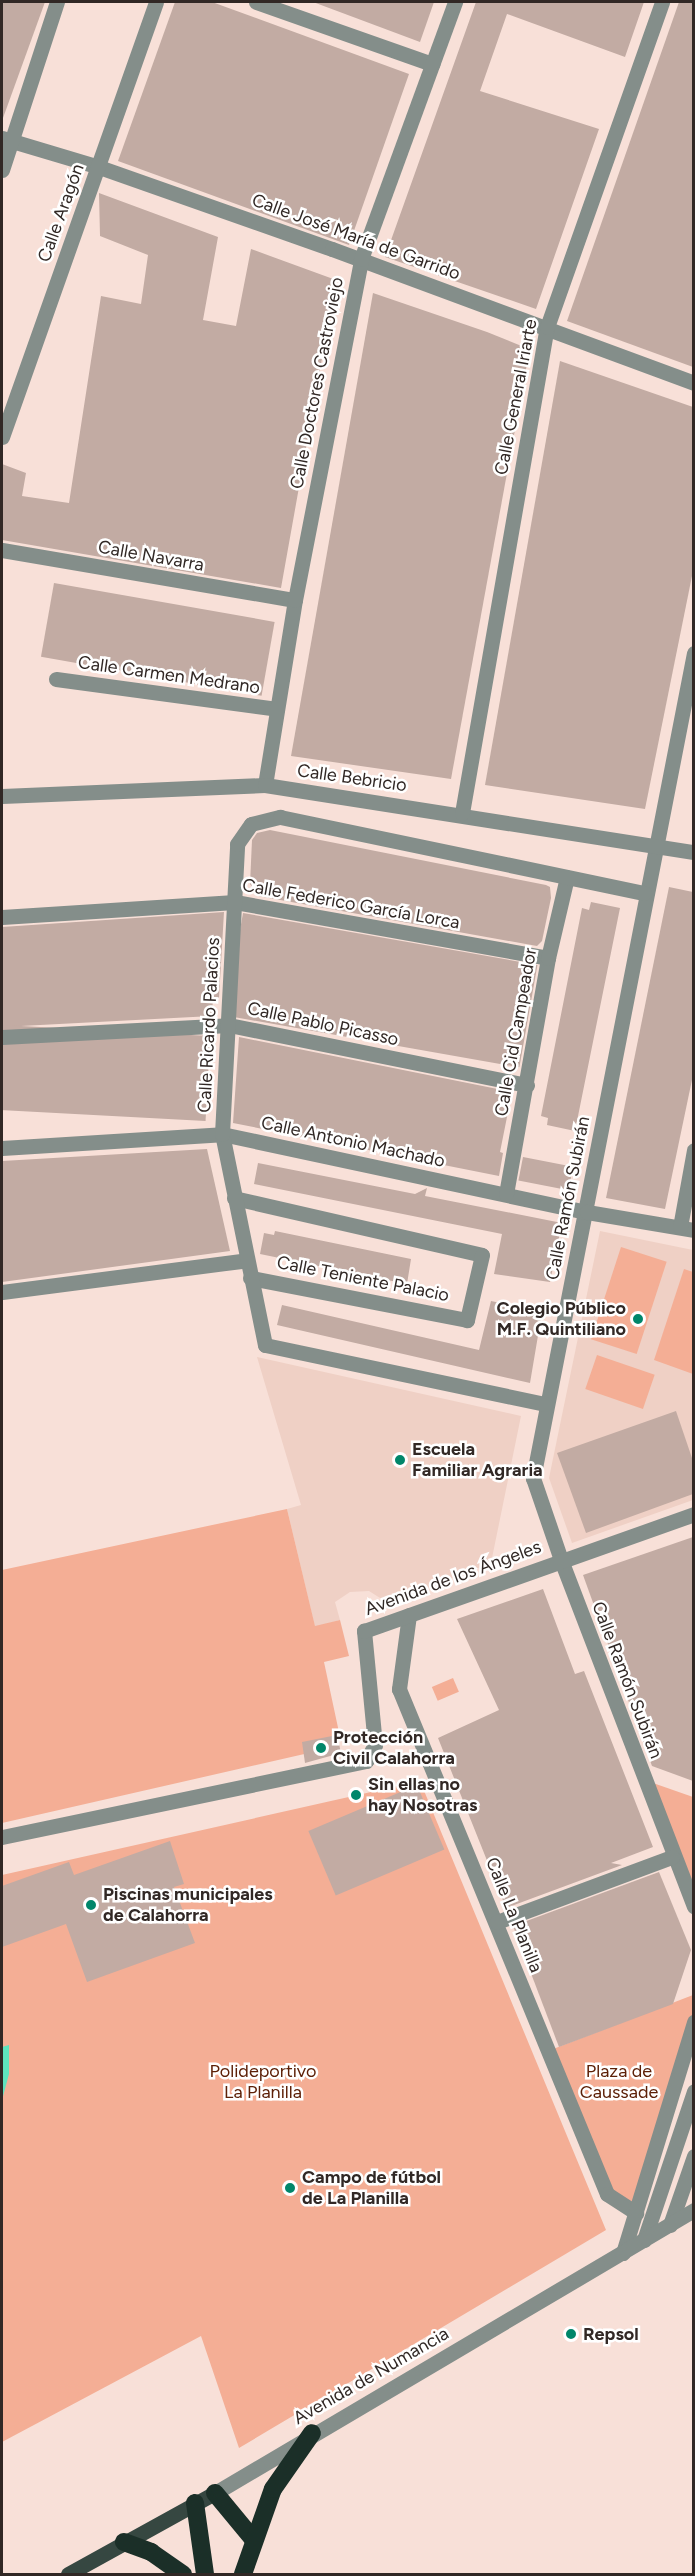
<!DOCTYPE html>
<html>
<head>
<meta charset="utf-8">
<style>
  body { margin:0 }
  #map { position:relative; width:695px; height:2576px; overflow:hidden; background:#f8e0d8; font-family:Figtree,sans-serif }
  div>[style] { position:absolute }
  .built>* { inset:0; background:#efd0c5 }
  .green>* { inset:0; background:#f4ae95; transform-origin:0 0 }
  .water>* { inset:0; background:#5ee4be }
  .building>* { inset:0; background:#c2aba3; transform-origin:0 0 }
  .minor>* { height:15px; margin:-7.5px; padding:0 7.5px; transform-origin:7.5px; border-radius:7.5px; background:#848e8a }
  .major>* { height:15px; margin:-7.5px; padding:0 7.5px; transform-origin:7.5px; border-radius:7.5px; background:#364741 }
  .highway>* { height:18px; margin:-9px; padding:0 9px; transform-origin:9px; border-radius:9px; background:#1b2f28 }
  .dots>* { width:16px; height:16px; translate:-50% -50%; box-sizing:border-box; border:3px solid #fff; border-radius:50% }
  span { translate:-50% -50%; white-space:nowrap; text-align:center; line-height:1.15; -webkit-text-stroke:5px #fff; paint-order:stroke }
  .street-label { font-size:18px; color:#312825 }
  .poi-label { font-size:18px; color:#312825; font-weight:700 }
  .right { translate:-100% -50%; text-align:right }
  .left { translate:0 -50%; text-align:left }
  .park-label { font-size:18px; color:#5d2007 }
  .frame { position:absolute; inset:0; border:3px solid #312825; pointer-events:none }
</style>
</head>
<body>
<div id="map">
  <div class="built">
    <i style="clip-path:polygon(600px 1231px,693px 1250px,693px 1500px,572px 1543px,549px 1478px)"></i>
    <i style="clip-path:polygon(257px 1357px,521px 1416px,491px 1563px,388px 1603px,369px 1591px,350px 1592px,335px 1602px,340px 1620px,315px 1627px,287px 1509px,301px 1505px)"></i>
  </div>
  <div class="green">
    <i style="left:621px;top:1247px;width:48px;height:97px;rotate:18deg"></i>
    <i style="clip-path:polygon(684px 1269px,693px 1272px,693px 1374px,654px 1360px)"></i>
    <i style="left:597px;top:1355px;width:61px;height:36px;rotate:19deg"></i>
    <i style="clip-path:polygon(287px 1509px,315px 1626px,340px 1620px,349px 1656px,324px 1662px,340px 1737px,335px 1747px,2px 1823px,2px 1570px)"></i>
    <i style="left:453px;top:1678px;width:15px;height:23px;rotate:67deg"></i>
    <i style="clip-path:polygon(420px 1781px,606px 2230px,239px 2448px,201px 2336px,2px 2442px,2px 1875px)"></i>
    <i style="clip-path:polygon(653px 1783px,693px 1797px,693px 1896px)"></i>
    <i style="clip-path:polygon(693px 1995px,693px 2022px,636px 2213px,607px 2194px,548px 2051px)"></i>
  </div>
  <div class="water">
    <i style="clip-path:polygon(9px 2045px,9px 2074px,2px 2100px,2px 2047px)"></i>
  </div>
  <div class="building">
    <i style="clip-path:polygon(2px 2px,45px 2px,3px 118px,2px 118px)"></i>
    <i style="clip-path:polygon(175px 2px,212px 2px,409px 74px,349px 245px,118px 161px)"></i>
    <i style="clip-path:polygon(313px 2px,434px 2px,420px 42px)"></i>
    <i style="clip-path:polygon(476px 2px,644px 2px,625px 57px,507px 14px,480px 91px,599px 129px,536px 309px,385px 257px)"></i>
    <i style="clip-path:polygon(679px 2px,693px 2px,693px 367px,567px 321px)"></i>
    <i style="clip-path:polygon(99px 193px,218px 237px,203px 320px,236px 326px,251px 249px,336px 280px,281px 588px,2px 540px,2px 464px,26px 473px,22px 496px,69px 503px,101px 296px,141px 304px,148px 255px,100px 236px)"></i>
    <i style="clip-path:polygon(373px 293px,487px 332px,524px 347px,529px 353px,451px 779px,291px 756px)"></i>
    <i style="clip-path:polygon(560px 361px,693px 407px,693px 571px,645px 809px,485px 785px)"></i>
    <i style="left:54px;top:583px;width:224px;height:75px;rotate:10deg"></i>
    <i style="clip-path:polygon(270px 830px,546px 885px,550px 887px,551px 898px,542px 941px,537px 946px,258px 896px,250px 884px,252px 840px,257px 833px)"></i>
    <i style="clip-path:polygon(669px 887px,693px 892px,693px 1075px,665px 1209px,606px 1198px)"></i>
    <i style="clip-path:polygon(591px 902px,620px 908px,575px 1131px,547px 1125px,548px 1118px,541px 1116px,582px 908px,589px 910px)"></i>
    <i style="clip-path:polygon(224px 912px,219px 998px,213px 997px,212px 1016px,2px 1027px,2px 927px)"></i>
    <i style="left:243px;top:913px;width:299px;height:104px;rotate:10deg"></i>
    <i style="left:210px;top:1036px;width:85px;height:208px;rotate:93deg"></i>
    <i style="clip-path:polygon(239px 1037px,512px 1092px,500px 1152px,503px 1153px,499px 1176px,233px 1123px)"></i>
    <i style="clip-path:polygon(207px 1149px,230px 1251px,2px 1282px,2px 1161px)"></i>
    <i style="left:523px;top:1157px;width:51px;height:24px;rotate:11deg"></i>
    <i style="clip-path:polygon(258px 1163px,415px 1194px,427px 1188px,425px 1196px,562px 1223px,550px 1282px,494px 1274px,502px 1234px,254px 1184px)"></i>
    <i style="clip-path:polygon(275px 1231px,411px 1259px,407px 1284px,260px 1254px,264px 1233px,274px 1235px)"></i>
    <i style="clip-path:polygon(491px 1301px,542px 1312px,530px 1383px,277px 1325px,282px 1305px,479px 1350px)"></i>
    <i style="clip-path:polygon(676px 1411px,693px 1461px,693px 1494px,586px 1533px,557px 1453px)"></i>
    <i style="clip-path:polygon(693px 1537px,693px 1781px,652px 1766px,583px 1575px)"></i>
    <i style="clip-path:polygon(543px 1589px,575px 1674px,584px 1671px,653px 1847px,611px 1863px,622px 1865px,506px 1908px,438px 1738px,499px 1710px,457px 1619px)"></i>
    <i style="clip-path:polygon(337px 1735px,341px 1753px,305px 1763px,302px 1742px)"></i>
    <i style="left:417px;top:1785px;width:70px;height:118px;rotate:67deg"></i>
    <i style="clip-path:polygon(170px 1841px,184px 1884px,174px 1887px,195px 1943px,87px 1982px,66px 1924px,2px 1947px,2px 1886px,69px 1862px,74px 1875px)"></i>
    <i style="clip-path:polygon(659px 1872px,691px 1950px,673px 2004px,559px 2047px,513px 1926px)"></i>
  </div>
  <div class="minor">
    <i style="left:256px;top:2px;width:187px;rotate:19.4deg"></i>
    <i style="left:2px;top:138px;width:101px;rotate:16.6deg"></i>
    <i style="left:99px;top:167px;width:247px;rotate:19.4deg"></i>
    <i style="left:332px;top:249px;width:386px;rotate:20.3deg"></i>
    <i style="left:2px;top:170px;width:177px;rotate:-71.9deg"></i>
    <i style="left:2px;top:437px;width:461px;rotate:-70.5deg"></i>
    <i style="left:2px;top:550px;width:297px;rotate:9.7deg"></i>
    <i style="left:694px;top:653px;width:841px;rotate:101.04deg"></i>
    <i style="left:533px;top:1478px;width:87px;rotate:71.1deg"></i>
    <i style="left:561px;top:1560px;width:371px;rotate:69deg"></i>
    <i style="left:56px;top:679px;width:223px;rotate:7.7deg"></i>
    <i style="left:265px;top:785px;width:187px;rotate:-80.8deg"></i>
    <i style="left:295px;top:600px;width:347px;rotate:-79deg"></i>
    <i style="left:361px;top:259px;width:274px;rotate:-69.9deg"></i>
    <i style="left:2px;top:796px;width:263px;rotate:-2.4deg"></i>
    <i style="left:265px;top:785px;width:434px;rotate:8.9deg"></i>
    <i style="left:462px;top:813px;width:493px;rotate:-80.1deg"></i>
    <i style="left:547px;top:327px;width:345px;rotate:-70.5deg"></i>
    <i style="left:2px;top:917px;width:233px;rotate:-3.7deg"></i>
    <i style="left:235px;top:902px;width:318px;rotate:10.1deg"></i>
    <i style="left:2px;top:1037px;width:227px;rotate:-3deg"></i>
    <i style="left:229px;top:1025px;width:304px;rotate:11.4deg"></i>
    <i style="left:2px;top:1148px;width:220px;rotate:-3.6deg"></i>
    <i style="left:222px;top:1134px;width:373px;rotate:12.1deg"></i>
    <i style="left:587px;top:1212px;width:109px;rotate:9.5deg"></i>
    <i style="left:506px;top:1194px;width:240px;rotate:-79.9deg"></i>
    <i style="left:548px;top:958px;width:83px;rotate:-76.8deg"></i>
    <i style="left:234px;top:1198px;width:254px;rotate:12.9deg"></i>
    <i style="left:482px;top:1255px;width:67px;rotate:103deg"></i>
    <i style="left:467px;top:1320px;width:221px;rotate:-169deg"></i>
    <i style="left:680px;top:1227px;width:78px;rotate:-79.7deg"></i>
    <i style="left:2px;top:1292px;width:247px;rotate:-7.4deg"></i>
    <i style="left:545px;top:1404px;width:286px;rotate:-168.1deg"></i>
    <i style="left:265px;top:1345px;width:215px;rotate:-101.5deg"></i>
    <i style="left:222px;top:1134px;width:290px;rotate:-87deg"></i>
    <i style="left:237px;top:844px;width:24px;rotate:-55deg"></i>
    <i style="left:251px;top:824px;width:30px;rotate:-14deg"></i>
    <i style="left:280px;top:817px;width:372px;rotate:11.8deg"></i>
    <i style="left:409px;top:1615px;width:75px;rotate:97.7deg"></i>
    <i style="left:399px;top:1689px;width:546px;rotate:67.61deg"></i>
    <i style="left:607px;top:2194px;width:35px;rotate:33deg"></i>
    <i style="left:2px;top:1837px;width:372px;rotate:-11.8deg"></i>
    <i style="left:366px;top:1761px;width:18px;rotate:-61deg"></i>
    <i style="left:375px;top:1745px;width:115px;rotate:-95.5deg"></i>
    <i style="left:364px;top:1631px;width:350px;rotate:-19.5deg"></i>
    <i style="left:497px;top:1922px;width:187px;rotate:-20.4deg"></i>
    <i style="left:670px;top:2225px;width:73px;rotate:-70.8deg"></i>
    <i style="left:644px;top:2240px;width:157px;rotate:-71.4deg"></i>
    <i style="left:623px;top:2253px;width:242px;rotate:-72.9deg"></i>
    <i style="left:215px;top:2493px;width:556px;rotate:-30.58deg"></i>
  </div>
  <div class="major">
    <i style="left:68px;top:2574px;width:168px;rotate:-28.9deg"></i>
  </div>
  <div class="highway">
    <i style="left:215px;top:2493px;width:60px;rotate:50.4deg"></i>
    <i style="left:195px;top:2503px;width:72px;rotate:82deg"></i>
    <i style="left:124px;top:2542px;width:29px;rotate:20deg"></i>
    <i style="left:151px;top:2552px;width:39px;rotate:35deg"></i>
    <i style="left:243px;top:2574px;width:90px;rotate:-70.6deg"></i>
    <i style="left:273px;top:2489px;width:68px;rotate:-55.1deg"></i>
  </div>
  <div class="dots">
    <i style="left:638px;top:1319px;background:#00866a"></i>
    <i style="left:400px;top:1460px;background:#00866a"></i>
    <i style="left:321px;top:1748px;background:#00866a"></i>
    <i style="left:356px;top:1795px;background:#00866a"></i>
    <i style="left:91px;top:1905px;background:#00866a"></i>
    <i style="left:290px;top:2188px;background:#00866a"></i>
    <i style="left:571px;top:2334px;background:#00866a"></i>
  </div>
  <div class="street-label">
    <span style="left:61px;top:213px;rotate:-70deg">Calle Aragón</span>
    <span style="left:356px;top:237px;rotate:20deg">Calle José María de Garrido</span>
    <span style="left:317px;top:383px;rotate:-79deg">Calle Doctores Castroviejo</span>
    <span style="left:516px;top:397px;rotate:-79deg">Calle General Iriarte</span>
    <span style="left:151px;top:556px;rotate:10deg">Calle Navarra</span>
    <span style="left:169px;top:675px;rotate:8deg">Calle Carmen Medrano</span>
    <span style="left:352px;top:778px;rotate:8deg">Calle Bebricio</span>
    <span style="left:351px;top:904px;rotate:10deg">Calle Federico García Lorca</span>
    <span style="left:323px;top:1024px;rotate:12deg">Calle Pablo Picasso</span>
    <span style="left:209px;top:1025px;rotate:-87deg">Calle Ricardo Palacios</span>
    <span style="left:516px;top:1032px;rotate:-80deg">Calle Cid Campeador</span>
    <span style="left:353px;top:1142px;rotate:12deg">Calle Antonio Machado</span>
    <span style="left:568px;top:1198px;rotate:-79deg">Calle Ramón Subirán</span>
    <span style="left:363px;top:1279px;rotate:11deg">Calle Teniente Palacio</span>
    <span style="left:453px;top:1578px;rotate:-20deg">Avenida de los Ángeles</span>
    <span style="left:627px;top:1680px;rotate:69deg">Calle Ramón Subirán</span>
    <span style="left:514px;top:1915px;rotate:68deg">Calle La Planilla</span>
    <span style="left:371px;top:2376px;rotate:-30deg">Avenida de Numancia</span>
  </div>
  <div class="poi-label">
    <span class="right" style="left:626px;top:1319px">Colegio Público<br>M.F. Quintiliano</span>
    <span class="left" style="left:412px;top:1460px">Escuela<br>Familiar Agraria</span>
    <span class="left" style="left:333px;top:1748px">Protección<br>Civil Calahorra</span>
    <span class="left" style="left:368px;top:1795px">Sin ellas no<br>hay Nosotras</span>
    <span class="left" style="left:103px;top:1905px">Piscinas municipales<br>de Calahorra</span>
    <span class="left" style="left:302px;top:2188px">Campo de fútbol<br>de La Planilla</span>
    <span class="left" style="left:583px;top:2334px">Repsol</span>
  </div>
  <div class="park-label">
    <span style="left:263px;top:2082px">Polideportivo<br>La Planilla</span>
    <span style="left:619px;top:2082px">Plaza de<br>Caussade</span>
  </div>
  <div class="frame"></div>
</div>
</body>
</html>
